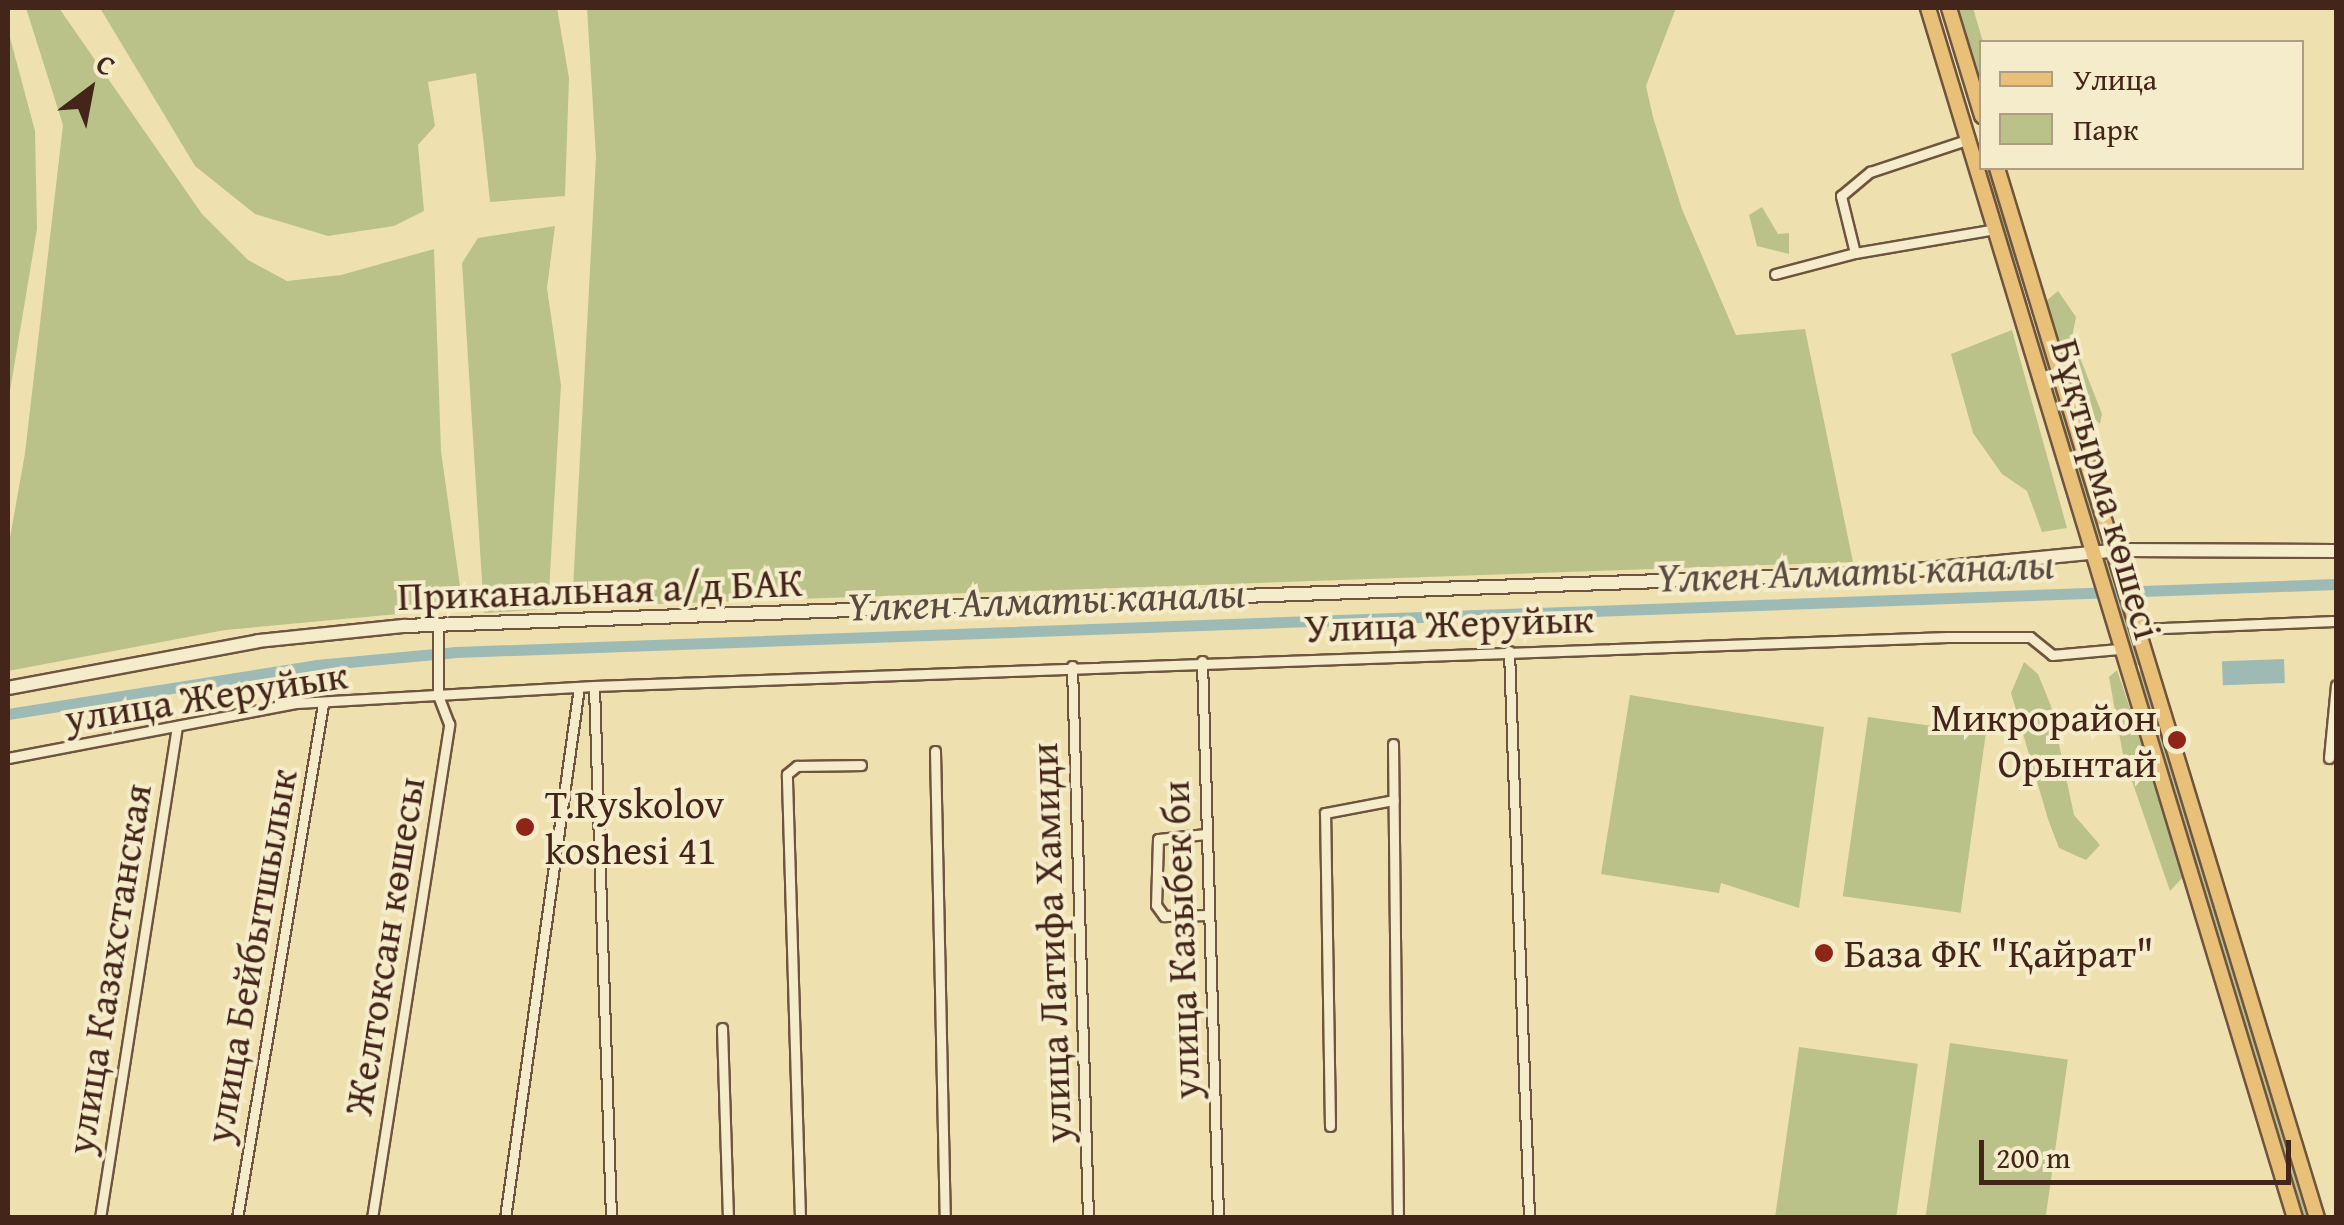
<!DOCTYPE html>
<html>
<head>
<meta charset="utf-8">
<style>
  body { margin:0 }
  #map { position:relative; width:2344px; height:1225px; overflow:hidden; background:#efe1af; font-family:"Gentium Book Plus",serif }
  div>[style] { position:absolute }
  .green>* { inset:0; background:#bbc289; transform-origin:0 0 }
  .water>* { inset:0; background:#9dbbb4; transform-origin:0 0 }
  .canal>* { height:11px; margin:-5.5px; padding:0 5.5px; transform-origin:5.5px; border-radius:5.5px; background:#9dbbb4 }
  .roads { filter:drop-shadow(2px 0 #6f543f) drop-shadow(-2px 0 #6f543f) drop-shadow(0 2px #6f543f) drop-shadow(0 -2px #6f543f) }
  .street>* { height:9px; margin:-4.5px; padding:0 4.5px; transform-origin:4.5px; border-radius:4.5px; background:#f5eccb }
  .secondary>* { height:12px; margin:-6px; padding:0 6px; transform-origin:6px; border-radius:6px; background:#f5eccb }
  .primary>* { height:14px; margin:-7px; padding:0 7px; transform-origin:7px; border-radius:7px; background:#e8c078 }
  .dots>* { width:28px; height:28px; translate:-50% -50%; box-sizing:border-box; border:5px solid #f5eccb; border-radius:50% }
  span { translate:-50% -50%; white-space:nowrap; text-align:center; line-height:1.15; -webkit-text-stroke:8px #f5eccb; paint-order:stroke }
  .street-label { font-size:40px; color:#44251a }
  .poi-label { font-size:40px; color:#44251a }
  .right { translate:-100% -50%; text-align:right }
  .left { translate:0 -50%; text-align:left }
  .water-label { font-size:42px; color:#5a4a40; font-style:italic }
  .frame { position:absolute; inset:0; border:10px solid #44251a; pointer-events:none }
  .legend { position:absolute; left:1979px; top:40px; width:325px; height:130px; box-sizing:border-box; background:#f5eccb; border:2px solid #ae9c84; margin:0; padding:12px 18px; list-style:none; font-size:30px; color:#44251a }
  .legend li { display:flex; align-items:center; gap:20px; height:50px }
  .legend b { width:50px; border:2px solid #ae9c84 }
  .north { position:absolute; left:40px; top:40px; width:100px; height:100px; -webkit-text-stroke:8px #f5eccb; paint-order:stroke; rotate:32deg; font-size:28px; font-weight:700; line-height:40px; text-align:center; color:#44251a }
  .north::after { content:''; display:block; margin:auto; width:35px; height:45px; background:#44251a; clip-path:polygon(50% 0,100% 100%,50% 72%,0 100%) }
  .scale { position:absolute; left:1979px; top:1140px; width:312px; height:45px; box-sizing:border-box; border:5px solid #44251a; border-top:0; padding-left:12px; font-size:30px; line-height:35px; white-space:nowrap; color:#44251a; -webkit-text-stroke:8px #f5eccb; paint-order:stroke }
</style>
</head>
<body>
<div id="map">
  <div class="green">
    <i style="clip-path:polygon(26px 8px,59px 8px,202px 214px,248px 260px,287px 281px,341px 275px,434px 249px,441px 451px,463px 608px,225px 630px,8px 671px,8px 549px,25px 453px,63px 125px)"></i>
    <i style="clip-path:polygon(100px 8px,557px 8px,569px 78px,565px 196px,490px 202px,476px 73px,428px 82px,435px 126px,418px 145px,424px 211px,394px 226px,328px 236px,255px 214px,195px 166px)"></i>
    <i style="clip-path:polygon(587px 8px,1676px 8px,1646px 86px,1653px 117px,1682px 209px,1736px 335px,1805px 329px,1853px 562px,572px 607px,596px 157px)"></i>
    <i style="clip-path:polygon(1957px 8px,1973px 8px,1983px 42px,1981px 82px)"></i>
    <i style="clip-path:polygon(8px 30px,35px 131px,37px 229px,8px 403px)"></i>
    <i style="clip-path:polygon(1982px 168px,1989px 168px,2028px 305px,2025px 304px)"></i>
    <i style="clip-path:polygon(1762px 207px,1778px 234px,1789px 233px,1789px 254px,1757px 246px,1749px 215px)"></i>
    <i style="clip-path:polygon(555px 226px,547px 288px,561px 385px,548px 609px,484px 613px,462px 263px,478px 238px)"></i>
    <i style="clip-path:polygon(2058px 291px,2076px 317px,2072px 337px,2102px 414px,2100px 424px,2074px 400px,2046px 301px)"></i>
    <i style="clip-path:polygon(2034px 322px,2141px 664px,2133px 667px,2083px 509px)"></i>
    <i style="clip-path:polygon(2012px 330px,2067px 528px,2042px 532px,2027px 491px,2002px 474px,1973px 433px,1951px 354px)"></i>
    <i style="clip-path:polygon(2024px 662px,2038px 674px,2051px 706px,2074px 815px,2100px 845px,2086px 860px,2059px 848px,2048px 819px,2011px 693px)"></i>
    <i style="clip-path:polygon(2117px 670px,2186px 874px,2170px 891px,2123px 755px,2109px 677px)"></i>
    <i style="clip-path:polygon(2142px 671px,2218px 922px,2309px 1217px,2303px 1217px,2136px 672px)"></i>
    <i style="clip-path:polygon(1630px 695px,1824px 727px,1799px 908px,1721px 883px,1719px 893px,1601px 874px)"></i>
    <i style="left:1868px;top:717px;width:119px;height:181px;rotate:8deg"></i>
    <i style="left:1950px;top:1043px;width:119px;height:176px;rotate:8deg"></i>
    <i style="left:1799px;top:1047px;width:120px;height:172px;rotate:8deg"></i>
  </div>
  <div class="water">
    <i style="left:2284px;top:659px;width:24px;height:62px;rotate:88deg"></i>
  </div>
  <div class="canal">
    <i style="left:8px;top:714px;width:312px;rotate:-9deg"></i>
    <i style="left:316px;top:665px;width:141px;rotate:-5.3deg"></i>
    <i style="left:456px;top:652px;width:1881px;rotate:-2.07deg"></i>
  </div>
  <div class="roads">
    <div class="street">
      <i style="left:1855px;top:253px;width:142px;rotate:-9.7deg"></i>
      <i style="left:1775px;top:274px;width:83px;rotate:-14.7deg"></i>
      <i style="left:1855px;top:253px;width:59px;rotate:-103.8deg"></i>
      <i style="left:1841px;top:196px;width:38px;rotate:-40deg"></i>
      <i style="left:1870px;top:172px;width:104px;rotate:-18.4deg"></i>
      <i style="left:2137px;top:629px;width:199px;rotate:-2.3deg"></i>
      <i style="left:1509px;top:651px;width:567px;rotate:87.98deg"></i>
      <i style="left:1202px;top:661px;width:557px;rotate:88.35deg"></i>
      <i style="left:1072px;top:666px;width:552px;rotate:88.34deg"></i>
      <i style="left:594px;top:686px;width:532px;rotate:88.17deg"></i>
      <i style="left:1393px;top:744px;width:474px;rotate:89.4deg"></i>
      <i style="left:935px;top:751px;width:467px;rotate:88.8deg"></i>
      <i style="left:8px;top:758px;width:294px;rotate:-10.8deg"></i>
      <i style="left:297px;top:703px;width:297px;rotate:-3.3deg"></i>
      <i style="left:594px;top:686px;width:1354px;rotate:-2.07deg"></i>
      <i style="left:1947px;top:637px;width:83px"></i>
      <i style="left:2030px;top:637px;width:28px;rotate:39deg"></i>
      <i style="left:2052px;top:655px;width:67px;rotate:-5.1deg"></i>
      <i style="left:2329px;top:758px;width:73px;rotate:-84.5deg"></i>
      <i style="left:1206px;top:834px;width:48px;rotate:174.1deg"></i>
      <i style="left:1158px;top:839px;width:66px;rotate:91.7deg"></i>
      <i style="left:1156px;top:905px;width:14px;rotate:54deg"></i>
      <i style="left:1164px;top:916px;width:45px;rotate:-1.3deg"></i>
      <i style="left:722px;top:1028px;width:190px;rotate:88.2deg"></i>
      <i style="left:1330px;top:1126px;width:313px;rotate:-90.9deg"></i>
      <i style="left:1325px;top:813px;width:70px;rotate:-10.7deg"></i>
      <i style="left:100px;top:1218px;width:494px;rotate:-81.1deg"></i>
      <i style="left:237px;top:1218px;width:521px;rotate:-80.5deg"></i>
      <i style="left:372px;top:1218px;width:500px;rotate:-81.1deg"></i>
      <i style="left:449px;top:724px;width:30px;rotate:-111deg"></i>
      <i style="left:438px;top:696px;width:70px;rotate:-90deg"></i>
      <i style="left:505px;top:1218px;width:536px;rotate:-82.07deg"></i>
      <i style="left:800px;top:1218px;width:444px;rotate:-91.7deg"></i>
      <i style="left:787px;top:774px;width:13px;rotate:-39deg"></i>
      <i style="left:797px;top:766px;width:64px;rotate:-0.9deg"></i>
    </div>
    <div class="secondary">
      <i style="left:8px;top:688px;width:254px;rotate:-10.6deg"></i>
      <i style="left:258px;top:641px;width:147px;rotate:-5.9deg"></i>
      <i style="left:404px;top:626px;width:1483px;rotate:-2.05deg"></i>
      <i style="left:1886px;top:573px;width:237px;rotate:-5.6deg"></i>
      <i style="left:2122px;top:550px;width:214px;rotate:0.3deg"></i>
    </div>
    <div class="primary">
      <i style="left:1928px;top:8px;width:1264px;rotate:73.13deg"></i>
      <i style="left:1949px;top:8px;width:113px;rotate:73deg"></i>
      <i style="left:1997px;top:168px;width:1098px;rotate:73.05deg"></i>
    </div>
  </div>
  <div class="dots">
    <i style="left:2177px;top:740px;background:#8f2418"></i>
    <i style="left:525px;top:827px;background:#8f2418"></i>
    <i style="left:1824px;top:953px;background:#8f2418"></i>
  </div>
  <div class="street-label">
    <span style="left:2107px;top:489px;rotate:74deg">Бұқтырма көшесі</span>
    <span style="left:600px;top:589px;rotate:-2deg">Приканальная а/д БАК</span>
    <span style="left:1449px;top:623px;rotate:-2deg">Улица Жеруйык</span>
    <span style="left:206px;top:696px;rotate:-9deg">улица Жеруйык</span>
    <span style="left:1180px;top:940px;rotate:-92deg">улица Казыбек би</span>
    <span style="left:1050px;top:943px;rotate:-92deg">улица Латифа Хамиди</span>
    <span style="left:384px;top:946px;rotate:-81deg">Желтоксан көшесы</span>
    <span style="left:250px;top:956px;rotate:-80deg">улица Бейбытшылык</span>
    <span style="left:108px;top:969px;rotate:-81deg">улица Казахстанская</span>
  </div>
  <div class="poi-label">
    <span class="right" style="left:2157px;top:740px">Микрорайон<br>Орынтай</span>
    <span class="left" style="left:545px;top:827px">T.Ryskolov<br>koshesi 41</span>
    <span class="left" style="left:1844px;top:953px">База ФК "Қайрат"</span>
  </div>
  <div class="water-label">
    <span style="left:1855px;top:570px;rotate:-2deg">Үлкен Алматы каналы</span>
    <span style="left:1046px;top:599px;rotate:-2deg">Үлкен Алматы каналы</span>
  </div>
  <div class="frame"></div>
  <ul class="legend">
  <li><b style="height:12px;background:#e8c078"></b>Улица</li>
  <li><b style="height:28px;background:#bbc289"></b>Парк</li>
  </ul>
  <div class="north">С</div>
  <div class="scale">200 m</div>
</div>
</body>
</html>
